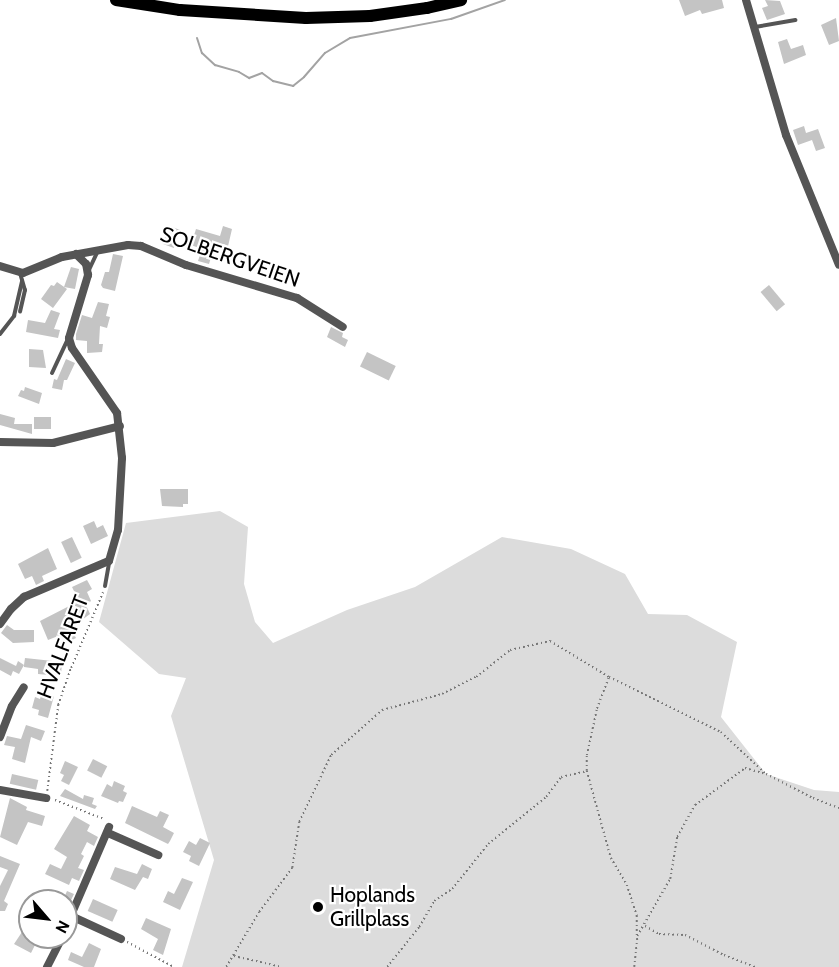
<!DOCTYPE html>
<html>
<head>
<meta charset="utf-8">
<style>
  body { margin:0 }
  #map { position:relative; width:839px; height:967px; overflow:hidden; background:#fff; font-family:Cabin,sans-serif }
  div>[style] { position:absolute }
  .green>* { inset:0; background:#dcdcdc }
  .stream>* { height:2px; margin:-1px; padding:0 1px; transform-origin:1px; border-radius:1px; background:#a3a3a3 }
  .building>* { inset:0; background:#c4c4c4; transform-origin:0 0 }
  .path>* { height:1.5px; margin-top:-0.75px; transform-origin:0; background:repeating-linear-gradient(90deg,#777 0 1.5px,transparent 0 4.5px) }
  .service>* { height:4px; margin:-2px; padding:0 2px; transform-origin:2px; border-radius:2px; background:#555 }
  .minor>* { height:8px; margin:-4px; padding:0 4px; transform-origin:4px; border-radius:4px; background:#555 }
  .primary>* { height:12px; margin:-6px; padding:0 6px; transform-origin:6px; border-radius:6px; background:#000 }
  .dots>* { width:16px; height:16px; translate:-50% -50%; box-sizing:border-box; border:3px solid #fff; border-radius:50% }
  span { translate:-50% -50%; white-space:nowrap; text-align:center; line-height:1.15; -webkit-text-stroke:4.5px #fff; paint-order:stroke }
  .street-label { font-size:21px; color:#000 }
  .poi-label { font-size:21px; color:#000 }
  .left { translate:0 -50%; text-align:left }
  .north { position:absolute; left:18px; top:889px; width:60px; height:60px; box-sizing:border-box; background:#fff; border:2px solid #999; border-radius:50%; rotate:118deg; font-size:16px; font-weight:700; line-height:24px; text-align:center; color:#000 }
  .north::after { content:''; display:block; margin:auto; width:21px; height:27px; background:#000; clip-path:polygon(50% 0,100% 100%,50% 72%,0 100%) }
</style>
</head>
<body>
<div id="map">
  <div class="green">
    <i style="clip-path:polygon(220px 511px,248px 527px,244px 584px,255px 622px,273px 643px,347px 610px,415px 587px,502px 537px,571px 549px,625px 574px,648px 614px,687px 615px,737px 642px,721px 717px,766px 774px,814px 790px,839px 792px,839px 967px,182px 967px,214px 860px,171px 716px,186px 678px,159px 674px,99px 622px,126px 523px)"></i>
  </div>
  <div class="stream">
    <i style="left:197px;top:38px;width:16px;rotate:72deg"></i>
    <i style="left:202px;top:53px;width:18px;rotate:43deg"></i>
    <i style="left:215px;top:65px;width:25px;rotate:16deg"></i>
    <i style="left:239px;top:72px;width:12px;rotate:31deg"></i>
    <i style="left:249px;top:78px;width:14px;rotate:-21deg"></i>
    <i style="left:262px;top:73px;width:14px;rotate:36deg"></i>
    <i style="left:273px;top:81px;width:21px;rotate:14deg"></i>
    <i style="left:293px;top:86px;width:14px;rotate:-39deg"></i>
    <i style="left:304px;top:77px;width:32px;rotate:-49deg"></i>
    <i style="left:325px;top:53px;width:29px;rotate:-31deg"></i>
    <i style="left:350px;top:38px;width:103px;rotate:-10.7deg"></i>
    <i style="left:451px;top:19px;width:57px;rotate:-19.4deg"></i>
  </div>
  <div class="building">
    <i style="clip-path:polygon(679px 0,722px 0,724px 8px,702px 14px,700px 10px,685px 16px)"></i>
    <i style="clip-path:polygon(765px 0,780px 1px,785px 14px,767px 20px,762px 8px,768px 6px)"></i>
    <i style="clip-path:polygon(836px 18px,839px 41px,829px 45px,821px 25px)"></i>
    <i style="clip-path:polygon(787px 39px,791px 49px,803px 45px,806px 55px,784px 64px,778px 42px)"></i>
    <i style="clip-path:polygon(804px 126px,806px 133px,818px 129px,825px 148px,816px 151px,812px 140px,798px 145px,793px 130px)"></i>
    <i style="left:169px;top:226px;width:12px;height:19px;rotate:20deg"></i>
    <i style="clip-path:polygon(223px 226px,232px 229px,226px 255px,213px 251px,209px 264px,198px 261px,202px 249px,191px 245px,196px 229px,220px 236px)"></i>
    <i style="clip-path:polygon(113px 254px,123px 256px,115px 291px,103px 288px,101px 285px,105px 272px,109px 272px)"></i>
    <i style="clip-path:polygon(71px 267px,79px 269px,75px 289px,64px 287px)"></i>
    <i style="clip-path:polygon(57px 282px,67px 289px,53px 308px,41px 299px,51px 285px,54px 286px)"></i>
    <i style="left:769px;top:285px;width:25px;height:11px;rotate:50deg"></i>
    <i style="clip-path:polygon(98px 302px,109px 304px,106px 316px,110px 317px,107px 328px,100px 326px,99px 344px,103px 344px,102px 352px,87px 353px,87px 341px,76px 340px,76px 334px,82px 315px,92px 318px)"></i>
    <i style="clip-path:polygon(51px 310px,60px 313px,54px 329px,60px 330px,58px 338px,26px 332px,28px 320px,45px 323px)"></i>
    <i style="clip-path:polygon(331px 327px,343px 333px,342px 337px,348px 340px,345px 347px,327px 337px)"></i>
    <i style="clip-path:polygon(29px 349px,43px 350px,46px 368px,29px 367px)"></i>
    <i style="left:367px;top:352px;width:32px;height:16px;rotate:26deg"></i>
    <i style="clip-path:polygon(66px 359px,75px 363px,67px 380px,64px 380px,62px 390px,52px 388px,54px 379px,57px 380px)"></i>
    <i style="clip-path:polygon(25px 387px,42px 393px,39px 404px,18px 396px,21px 390px,24px 391px)"></i>
    <i style="clip-path:polygon(0 414px,15px 418px,14px 424px,32px 424px,32px 434px,0 425px)"></i>
    <i style="left:34px;top:417px;width:17px;height:12px"></i>
    <i style="clip-path:polygon(160px 489px,188px 489px,188px 504px,183px 504px,183px 507px,162px 506px)"></i>
    <i style="clip-path:polygon(94px 521px,97px 528px,103px 525px,108px 536px,91px 544px,83px 526px)"></i>
    <i style="left:72px;top:537px;width:23px;height:12px;rotate:65deg"></i>
    <i style="clip-path:polygon(48px 548px,57px 569px,42px 576px,44px 581px,36px 585px,32px 576px,25px 579px,18px 564px)"></i>
    <i style="clip-path:polygon(87px 580px,92px 589px,87px 592px,91px 601px,86px 605px,90px 614px,71px 628px,76px 638px,68px 642px,63px 634px,48px 640px,40px 621px,79px 601px,72px 587px)"></i>
    <i style="clip-path:polygon(7px 625px,14px 630px,34px 630px,34px 642px,13px 643px,1px 633px)"></i>
    <i style="clip-path:polygon(0 658px,16px 666px,18px 661px,24px 665px,25px 658px,62px 662px,61px 676px,38px 674px,38px 669px,24px 667px,24px 665px,19px 674px,13px 671px,11px 676px,0 670px)"></i>
    <i style="clip-path:polygon(42px 693px,54px 696px,48px 718px,38px 715px,39px 710px,32px 708px,35px 697px,40px 699px)"></i>
    <i style="clip-path:polygon(26px 725px,45px 731px,41px 741px,31px 737px,25px 763px,12px 759px,15px 747px,4px 745px,7px 736px,21px 739px)"></i>
    <i style="left:93px;top:759px;width:16px;height:13px;rotate:27deg"></i>
    <i style="clip-path:polygon(65px 761px,78px 767px,69px 785px,61px 781px,64px 775px,60px 773px)"></i>
    <i style="left:12px;top:774px;width:27px;height:10px;rotate:13deg"></i>
    <i style="clip-path:polygon(114px 781px,125px 786px,123px 791px,127px 793px,123px 802px,119px 801px,118px 803px,101px 796px,107px 784px,112px 787px)"></i>
    <i style="clip-path:polygon(65px 789px,83px 799px,84px 795px,94px 798px,92px 804px,97px 806px,95px 809px,60px 796px)"></i>
    <i style="clip-path:polygon(10px 798px,27px 807px,26px 810px,45px 816px,42px 826px,28px 822px,17px 845px,0 837px)"></i>
    <i style="clip-path:polygon(132px 806px,157px 817px,160px 811px,169px 815px,163px 827px,174px 833px,170px 841px,168px 844px,125px 823px)"></i>
    <i style="clip-path:polygon(74px 816px,90px 825px,87px 831px,98px 837px,94px 846px,87px 842px,81px 854px,84px 856px,78px 868px,84px 870px,79px 881px,72px 878px,69px 885px,45px 874px,50px 864px,61px 869px,67px 857px,54px 849px)"></i>
    <i style="clip-path:polygon(200px 838px,210px 843px,199px 866px,189px 861px,191px 856px,183px 852px,189px 841px,196px 845px)"></i>
    <i style="clip-path:polygon(0 856px,20px 864px,4px 901px,8px 904px,5px 911px,0 911px,0 886px,8px 870px,0 867px)"></i>
    <i style="clip-path:polygon(142px 864px,152px 869px,148px 879px,143px 877px,135px 890px,110px 879px,115px 867px,137px 874px)"></i>
    <i style="clip-path:polygon(182px 878px,193px 882px,180px 910px,163px 902px,168px 891px,174px 894px)"></i>
    <i style="clip-path:polygon(67px 891px,74px 894px,69px 904px,66px 901px,42px 901px,47px 892px,63px 900px)"></i>
    <i style="left:93px;top:899px;width:27px;height:13px;rotate:24deg"></i>
    <i style="clip-path:polygon(146px 918px,171px 929px,163px 955px,153px 950px,158px 939px,141px 929px)"></i>
    <i style="clip-path:polygon(30px 920px,30px 937px,37px 941px,31px 953px,14px 944px)"></i>
    <i style="clip-path:polygon(89px 943px,101px 949px,94px 967px,84px 967px,68px 960px,71px 952px,82px 957px)"></i>
  </div>
  <div class="path">
    <i style="left:609px;top:678px;width:34px;rotate:111deg"></i>
    <i style="left:597px;top:710px;width:47px;rotate:102.3deg"></i>
    <i style="left:587px;top:756px;width:15px;rotate:90deg"></i>
    <i style="left:587px;top:771px;width:90px;rotate:74.6deg"></i>
    <i style="left:611px;top:858px;width:31px;rotate:59deg"></i>
    <i style="left:627px;top:885px;width:33px;rotate:72deg"></i>
    <i style="left:637px;top:916px;width:20px;rotate:90deg"></i>
    <i style="left:47px;top:791px;width:87px;rotate:-82.7deg"></i>
    <i style="left:58px;top:705px;width:39px;rotate:-71deg"></i>
    <i style="left:71px;top:668px;width:82px;rotate:-67.2deg"></i>
    <i style="left:55px;top:800px;width:53px;rotate:21.2deg"></i>
    <i style="left:645px;top:926px;width:16px;rotate:30deg"></i>
    <i style="left:659px;top:934px;width:26px;rotate:2deg"></i>
    <i style="left:685px;top:935px;width:44px;rotate:27.1deg"></i>
    <i style="left:724px;top:955px;width:34px;rotate:21deg"></i>
    <i style="left:127px;top:942px;width:53px;rotate:28deg"></i>
    <i style="left:234px;top:956px;width:49px;rotate:12.9deg"></i>
    <i style="left:226px;top:967px;width:64px;rotate:-59deg"></i>
    <i style="left:259px;top:912px;width:55px;rotate:-53.1deg"></i>
    <i style="left:292px;top:868px;width:47px;rotate:-81.3deg"></i>
    <i style="left:299px;top:822px;width:74px;rotate:-64.5deg"></i>
    <i style="left:331px;top:755px;width:68px;rotate:-41.4deg"></i>
    <i style="left:382px;top:710px;width:62px;rotate:-14.9deg"></i>
    <i style="left:442px;top:694px;width:38px;rotate:-27deg"></i>
    <i style="left:476px;top:677px;width:43px;rotate:-38.5deg"></i>
    <i style="left:510px;top:650px;width:41px;rotate:-12.7deg"></i>
    <i style="left:550px;top:641px;width:69px;rotate:31.4deg"></i>
    <i style="left:609px;top:677px;width:125px;rotate:26.2deg"></i>
    <i style="left:721px;top:732px;width:62px;rotate:43deg"></i>
    <i style="left:766px;top:774px;width:53px;rotate:27.1deg"></i>
    <i style="left:813px;top:798px;width:28px;rotate:21deg"></i>
    <i style="left:387px;top:967px;width:51px;rotate:-51.3deg"></i>
    <i style="left:419px;top:927px;width:30px;rotate:-60deg"></i>
    <i style="left:434px;top:901px;width:22px;rotate:-34deg"></i>
    <i style="left:452px;top:889px;width:58px;rotate:-51.3deg"></i>
    <i style="left:488px;top:844px;width:75px;rotate:-39deg"></i>
    <i style="left:546px;top:797px;width:25px;rotate:-53deg"></i>
    <i style="left:561px;top:777px;width:27px;rotate:-13deg"></i>
    <i style="left:634px;top:967px;width:31px;rotate:-84deg"></i>
    <i style="left:637px;top:936px;width:66px;rotate:-59.9deg"></i>
    <i style="left:670px;top:879px;width:43px;rotate:-80.5deg"></i>
    <i style="left:677px;top:837px;width:37px;rotate:-61deg"></i>
    <i style="left:695px;top:805px;width:62px;rotate:-36.5deg"></i>
    <i style="left:745px;top:768px;width:19px;rotate:16deg"></i>
  </div>
  <div class="service">
    <i style="left:755px;top:27px;width:41px;rotate:-9.9deg"></i>
    <i style="left:88px;top:272px;width:23px;rotate:-65deg"></i>
    <i style="left:20px;top:273px;width:18px;rotate:74deg"></i>
    <i style="left:25px;top:290px;width:22px;rotate:103deg"></i>
    <i style="left:0;top:334px;width:23px;rotate:-52deg"></i>
    <i style="left:14px;top:316px;width:36px;rotate:-77deg"></i>
    <i style="left:52px;top:373px;width:38px;rotate:-65deg"></i>
    <i style="left:105px;top:586px;width:23px;rotate:-80deg"></i>
  </div>
  <div class="minor">
    <i style="left:746px;top:0;width:141px;rotate:73.5deg"></i>
    <i style="left:786px;top:135px;width:140px;rotate:67.8deg"></i>
    <i style="left:0;top:266px;width:24px;rotate:17deg"></i>
    <i style="left:23px;top:273px;width:42px;rotate:-22.3deg"></i>
    <i style="left:62px;top:257px;width:67px;rotate:-10.3deg"></i>
    <i style="left:128px;top:245px;width:13px;rotate:4deg"></i>
    <i style="left:141px;top:246px;width:49px;rotate:22.9deg"></i>
    <i style="left:186px;top:265px;width:116px;rotate:16.6deg"></i>
    <i style="left:297px;top:298px;width:54px;rotate:32.2deg"></i>
    <i style="left:0;top:442px;width:53px;rotate:1.1deg"></i>
    <i style="left:53px;top:443px;width:69px;rotate:-14.2deg"></i>
    <i style="left:0;top:624px;width:19px;rotate:-54deg"></i>
    <i style="left:11px;top:609px;width:18px;rotate:-43deg"></i>
    <i style="left:24px;top:597px;width:92px;rotate:-23deg"></i>
    <i style="left:109px;top:561px;width:32px;rotate:-74deg"></i>
    <i style="left:118px;top:530px;width:72px;rotate:-86.8deg"></i>
    <i style="left:122px;top:458px;width:45px;rotate:-96.3deg"></i>
    <i style="left:117px;top:413px;width:79px;rotate:-124.7deg"></i>
    <i style="left:72px;top:348px;width:10px;rotate:-107deg"></i>
    <i style="left:69px;top:338px;width:66px;rotate:-73.2deg"></i>
    <i style="left:88px;top:275px;width:11px;rotate:-100deg"></i>
    <i style="left:86px;top:264px;width:14px;rotate:-135deg"></i>
    <i style="left:0;top:737px;width:33px;rotate:-69deg"></i>
    <i style="left:12px;top:706px;width:22px;rotate:-58deg"></i>
    <i style="left:0;top:790px;width:47px;rotate:9.9deg"></i>
    <i style="left:108px;top:833px;width:55px;rotate:23.7deg"></i>
    <i style="left:71px;top:916px;width:55px;rotate:24.7deg"></i>
    <i style="left:66px;top:927px;width:109px;rotate:-66.7deg"></i>
    <i style="left:47px;top:967px;width:34px;rotate:-63deg"></i>
  </div>
  <div class="primary">
    <i style="left:116px;top:0;width:65px;rotate:8.9deg"></i>
    <i style="left:180px;top:10px;width:126px;rotate:3.6deg"></i>
    <i style="left:306px;top:18px;width:64px;rotate:-1.8deg"></i>
    <i style="left:370px;top:16px;width:58px;rotate:-8deg"></i>
    <i style="left:427px;top:8px;width:35px;rotate:-13deg"></i>
  </div>
  <div class="dots">
    <i style="left:318px;top:907px;background:#000"></i>
  </div>
  <div class="street-label">
    <span style="left:230px;top:257px;rotate:19deg">SOLBERGVEIEN</span>
    <span style="left:63px;top:647px;rotate:-69deg">HVALFARET</span>
  </div>
  <div class="poi-label">
    <span class="left" style="left:330px;top:907px">Hoplands<br>Grillplass</span>
  </div>
  <div class="north">N</div>
</div>
</body>
</html>
